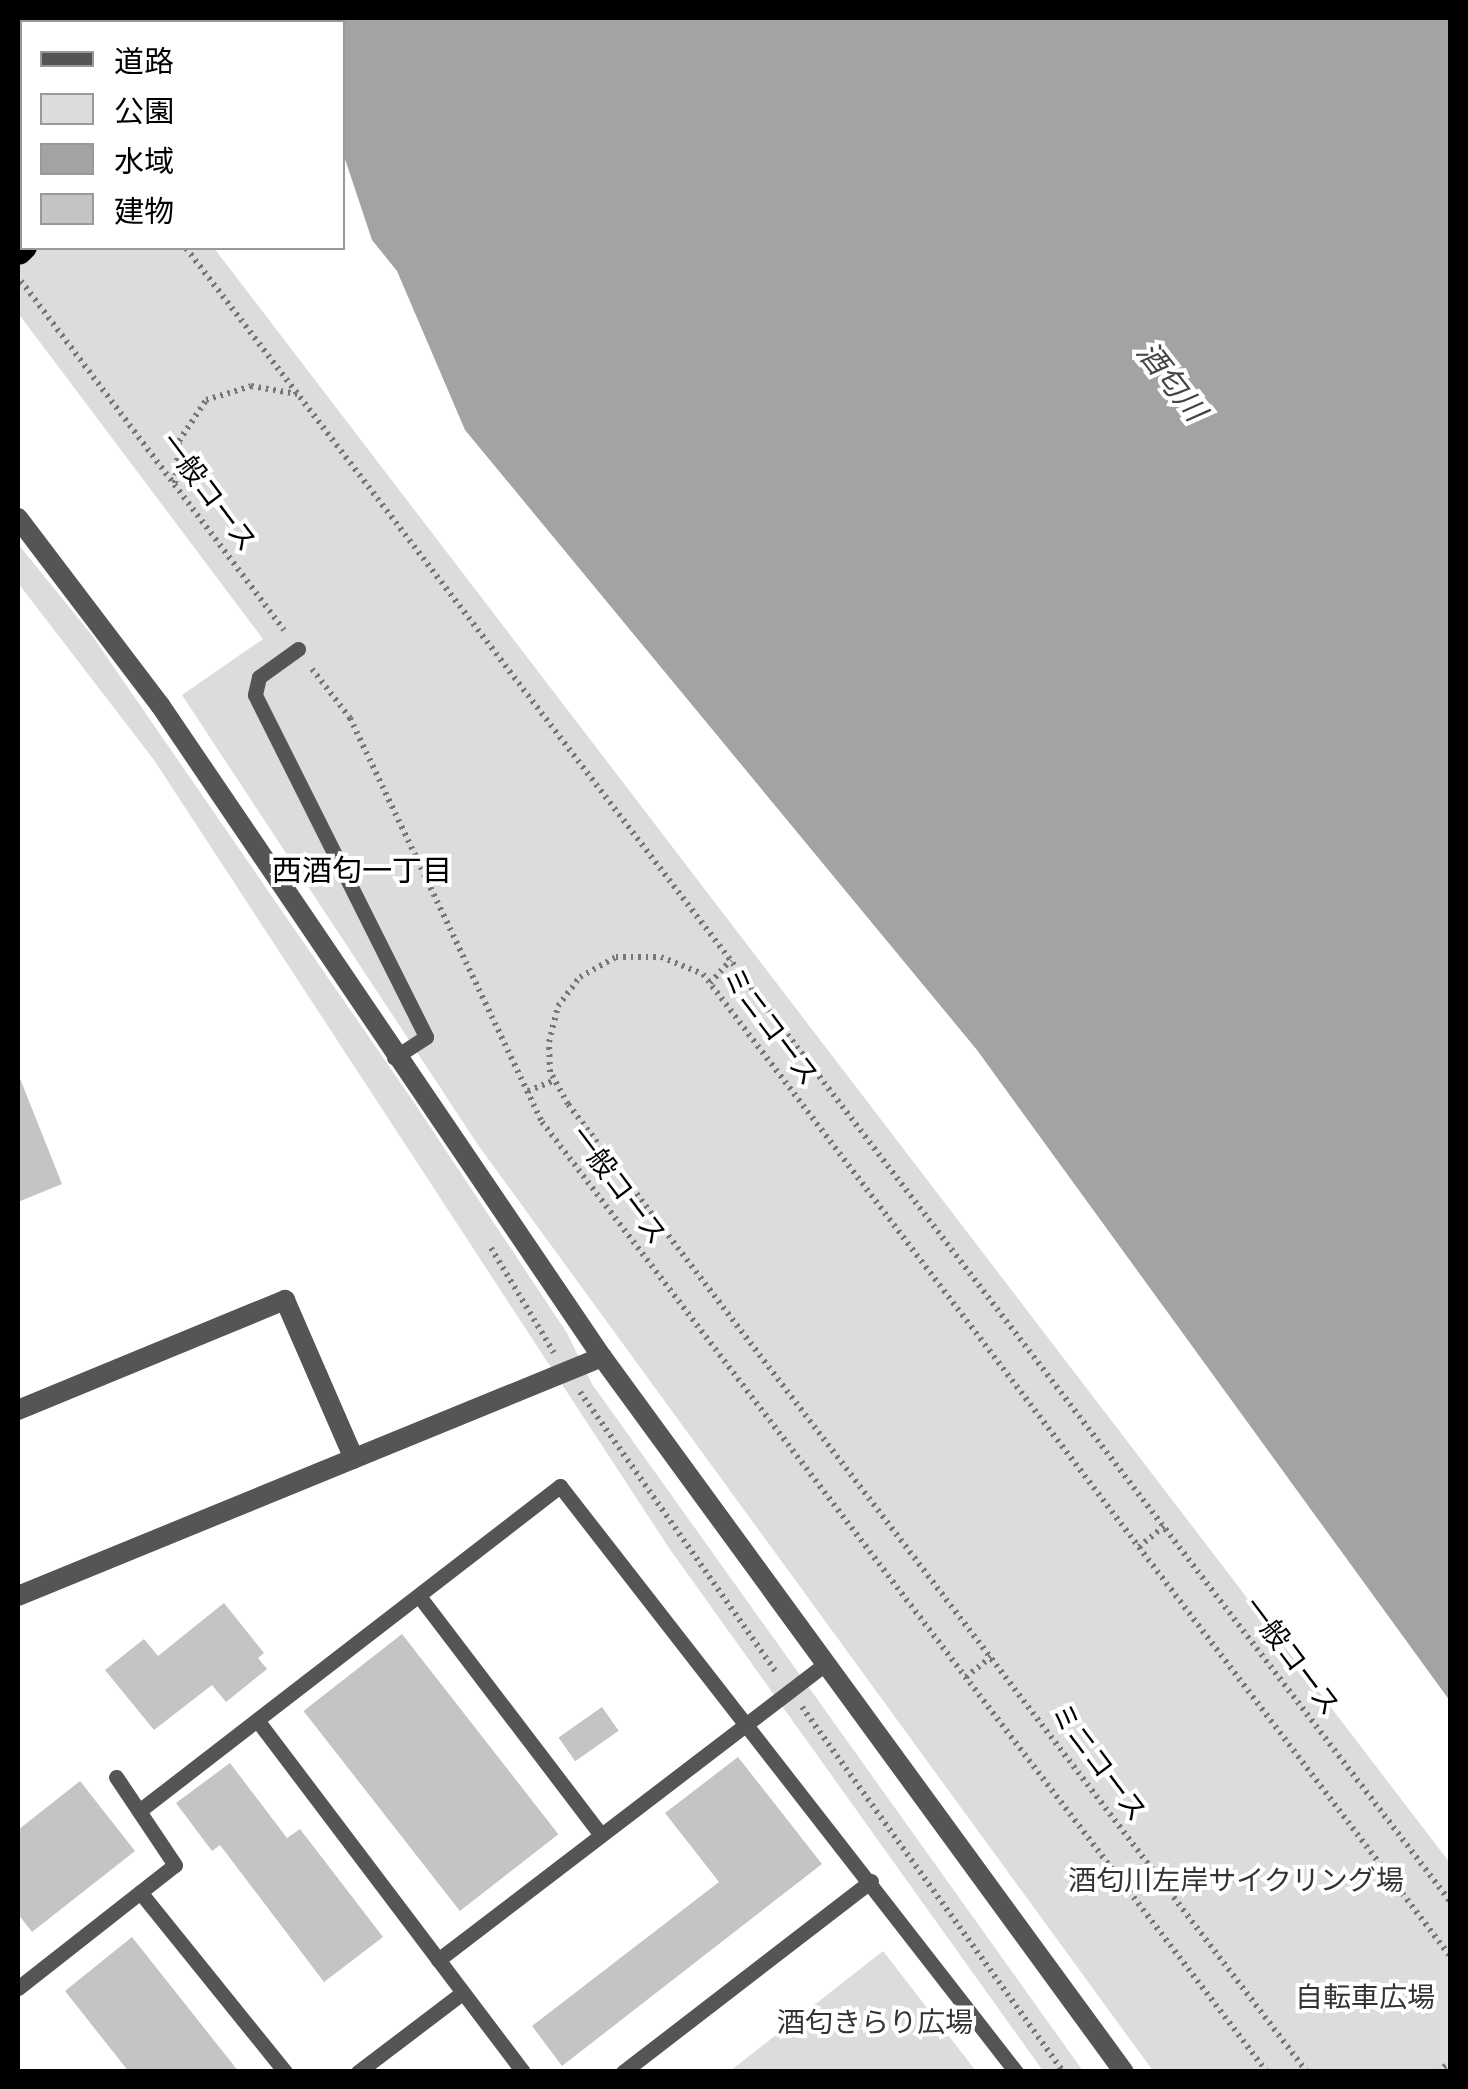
<!DOCTYPE html>
<html>
<head>
<meta charset="utf-8">
<style>
  body { margin:0 }
  #map { position:relative; width:1468px; height:2089px; overflow:hidden; background:#fff; font-family:"PT Sans","Noto Sans JP",sans-serif }
  div>[style] { position:absolute }
  .green>* { inset:0; background:#dcdcdc }
  .water>* { inset:0; background:#a3a3a3 }
  .building>* { inset:0; background:#c4c4c4; transform-origin:0 0 }
  .path>* { height:6px; margin-top:-3px; transform-origin:0; background:repeating-linear-gradient(90deg,#777 0 2.5px,transparent 0 7.5px) }
  .lane>* { height:15px; margin:-7.5px; padding:0 7.5px; transform-origin:7.5px; border-radius:7.5px; background:#555 }
  .street>* { height:20px; margin:-10px; padding:0 10px; transform-origin:10px; border-radius:10px; background:#555 }
  .highway>* { height:30px; margin:-15px; padding:0 15px; transform-origin:15px; border-radius:15px; background:#000 }
  span { translate:-50% -50%; white-space:nowrap; text-align:center; line-height:1.15; -webkit-text-stroke:8px #fff; paint-order:stroke }
  .street-label { font-size:28px; color:#000 }
  .park-label { font-size:28px; color:#333 }
  .water-label { font-size:30px; color:#444; font-style:italic }
  .neighbourhood-label { font-size:30px; color:#000 }
  .frame { position:absolute; inset:0; border:20px solid #000; pointer-events:none }
  .legend { position:absolute; left:20px; top:20px; width:325px; height:230px; box-sizing:border-box; background:#fff; border:2px solid #999; margin:0; padding:12px 18px; list-style:none; font-size:30px; color:#000 }
  .legend li { display:flex; align-items:center; gap:20px; height:50px }
  .legend b { width:50px; border:2px solid #999 }
</style>
</head>
<body>
<div id="map">
  <div class="green">
    <i style="clip-path:polygon(18px 18px,42px 22px,22px 22px,22px 248px,214px 248px,1450px 1863px,1450px 2071px,1153px 2071px,478px 1145px,182px 695px,263px 639px,18px 313px)"></i>
    <i style="clip-path:polygon(18px 544px,91px 634px,413px 1101px,567px 1333px,592px 1384px,1083px 2071px,1043px 2071px,669px 1548px,154px 760px,18px 583px)"></i>
    <i style="clip-path:polygon(883px 1951px,976px 2071px,730px 2071px)"></i>
  </div>
  <div class="water">
    <i style="clip-path:polygon(292px 18px,1450px 18px,1450px 1701px,977px 1050px,465px 430px,397px 271px,372px 240px,343px 153px,342px 22px)"></i>
  </div>
  <div class="building">
    <i style="clip-path:polygon(19px 1076px,62px 1184px,18px 1202px,18px 1076px)"></i>
    <i style="clip-path:polygon(224px 1603px,264px 1653px,258px 1658px,267px 1669px,226px 1702px,212px 1685px,154px 1730px,105px 1670px,144px 1639px,158px 1656px)"></i>
    <i style="left:402px;top:1634px;width:254px;height:125px;rotate:52deg"></i>
    <i style="left:602px;top:1707px;width:29px;height:53px;rotate:55deg"></i>
    <i style="clip-path:polygon(738px 1757px,822px 1864px,562px 2066px,532px 2026px,719px 1882px,665px 1813px)"></i>
    <i style="clip-path:polygon(230px 1763px,287px 1838px,300px 1829px,383px 1937px,324px 1982px,220px 1845px,212px 1851px,176px 1803px)"></i>
    <i style="clip-path:polygon(80px 1781px,135px 1851px,32px 1932px,18px 1914px,18px 1830px)"></i>
    <i style="clip-path:polygon(132px 1937px,239px 2072px,129px 2072px,65px 1991px)"></i>
  </div>
  <div class="path">
    <i style="left:18px;top:26px;width:8px;rotate:60deg"></i>
    <i style="left:18px;top:44px;width:4px;rotate:27deg"></i>
    <i style="left:186px;top:248px;width:2081px;rotate:52.6deg"></i>
    <i style="left:21px;top:281px;width:437px;rotate:53deg"></i>
    <i style="left:175px;top:483px;width:42px;rotate:-84.6deg"></i>
    <i style="left:179px;top:441px;width:49px;rotate:-56.6deg"></i>
    <i style="left:206px;top:400px;width:47px;rotate:-17.3deg"></i>
    <i style="left:251px;top:386px;width:47px;rotate:9.9deg"></i>
    <i style="left:312px;top:669px;width:62px;rotate:52.2deg"></i>
    <i style="left:350px;top:718px;width:447px;rotate:64.6deg"></i>
    <i style="left:542px;top:1122px;width:1195px;rotate:52.65deg"></i>
    <i style="left:710px;top:983px;width:31px;rotate:-48deg"></i>
    <i style="left:528px;top:1091px;width:29px;rotate:-22deg"></i>
    <i style="left:491px;top:1248px;width:122px;rotate:59deg"></i>
    <i style="left:580px;top:1392px;width:343px;rotate:55deg"></i>
    <i style="left:1139px;top:1547px;width:33px;rotate:-40deg"></i>
    <i style="left:966px;top:1677px;width:32px;rotate:-39deg"></i>
    <i style="left:802px;top:1707px;width:449px;rotate:54.4deg"></i>
    <i style="left:1307px;top:2072px;width:1218px;rotate:-127.36deg"></i>
    <i style="left:568px;top:1104px;width:37px;rotate:-119deg"></i>
    <i style="left:550px;top:1072px;width:30px;rotate:-92deg"></i>
    <i style="left:549px;top:1042px;width:37px;rotate:-76deg"></i>
    <i style="left:558px;top:1006px;width:36px;rotate:-53deg"></i>
    <i style="left:580px;top:977px;width:41px;rotate:-29.1deg"></i>
    <i style="left:616px;top:957px;width:45px"></i>
    <i style="left:661px;top:957px;width:45px;rotate:22deg"></i>
    <i style="left:703px;top:974px;width:1234px;rotate:52.74deg"></i>
    <i style="left:1438px;top:2072px;width:16px;rotate:-40deg"></i>
  </div>
  <div class="lane">
    <i style="left:298px;top:649px;width:48px;rotate:144.3deg"></i>
    <i style="left:259px;top:677px;width:18px;rotate:103deg"></i>
    <i style="left:255px;top:695px;width:382px;rotate:63.4deg"></i>
    <i style="left:426px;top:1037px;width:38px;rotate:147deg"></i>
    <i style="left:419px;top:1596px;width:299px;rotate:52.7deg"></i>
    <i style="left:257px;top:1720px;width:441px;rotate:52.9deg"></i>
    <i style="left:139px;top:1811px;width:532px;rotate:-37.67deg"></i>
    <i style="left:560px;top:1486px;width:743px;rotate:52.11deg"></i>
    <i style="left:140px;top:1892px;width:231px;rotate:51.1deg"></i>
    <i style="left:438px;top:1960px;width:486px;rotate:-37.4deg"></i>
    <i style="left:18px;top:1988px;width:199px;rotate:-38.1deg"></i>
    <i style="left:175px;top:1865px;width:106px;rotate:-123.8deg"></i>
    <i style="left:358px;top:2072px;width:131px;rotate:-37.2deg"></i>
    <i style="left:623px;top:2072px;width:313px;rotate:-37.6deg"></i>
  </div>
  <div class="street">
    <i style="left:18px;top:518px;width:235px;rotate:52.8deg"></i>
    <i style="left:160px;top:705px;width:788px;rotate:55.87deg"></i>
    <i style="left:602px;top:1357px;width:885px;rotate:53.87deg"></i>
    <i style="left:18px;top:1410px;width:289px;rotate:-22.4deg"></i>
    <i style="left:285px;top:1300px;width:173px;rotate:66.5deg"></i>
    <i style="left:18px;top:1596px;width:631px;rotate:-22.26deg"></i>
  </div>
  <div class="highway">
    <i style="left:322px;top:22px;width:7px;rotate:-34deg"></i>
    <i style="left:18px;top:250px;width:6px;rotate:-45deg"></i>
  </div>
  <div class="street-label">
    <span style="left:209px;top:492px;rotate:53deg">一般コース</span>
    <span style="left:771px;top:1026px;rotate:53deg">ミニコース</span>
    <span style="left:619px;top:1185px;rotate:53deg">一般コース</span>
    <span style="left:1292px;top:1656px;rotate:53deg">一般コース</span>
    <span style="left:1099px;top:1762px;rotate:53deg">ミニコース</span>
  </div>
  <div class="park-label">
    <span style="left:1236px;top:1880px">酒匂川左岸サイクリング場</span>
    <span style="left:1365px;top:1997px">自転車広場</span>
    <span style="left:875px;top:2022px">酒匂きらり広場</span>
  </div>
  <div class="water-label">
    <span style="left:1172px;top:381px;rotate:52deg">酒匂川</span>
  </div>
  <div class="neighbourhood-label">
    <span style="left:362px;top:870px">西酒匂一丁目</span>
  </div>
  <div class="frame"></div>
  <ul class="legend">
  <li><b style="height:12px;background:#555"></b>道路</li>
  <li><b style="height:28px;background:#dcdcdc"></b>公園</li>
  <li><b style="height:28px;background:#a3a3a3"></b>水域</li>
  <li><b style="height:28px;background:#c4c4c4"></b>建物</li>
  </ul>
</div>
</body>
</html>
